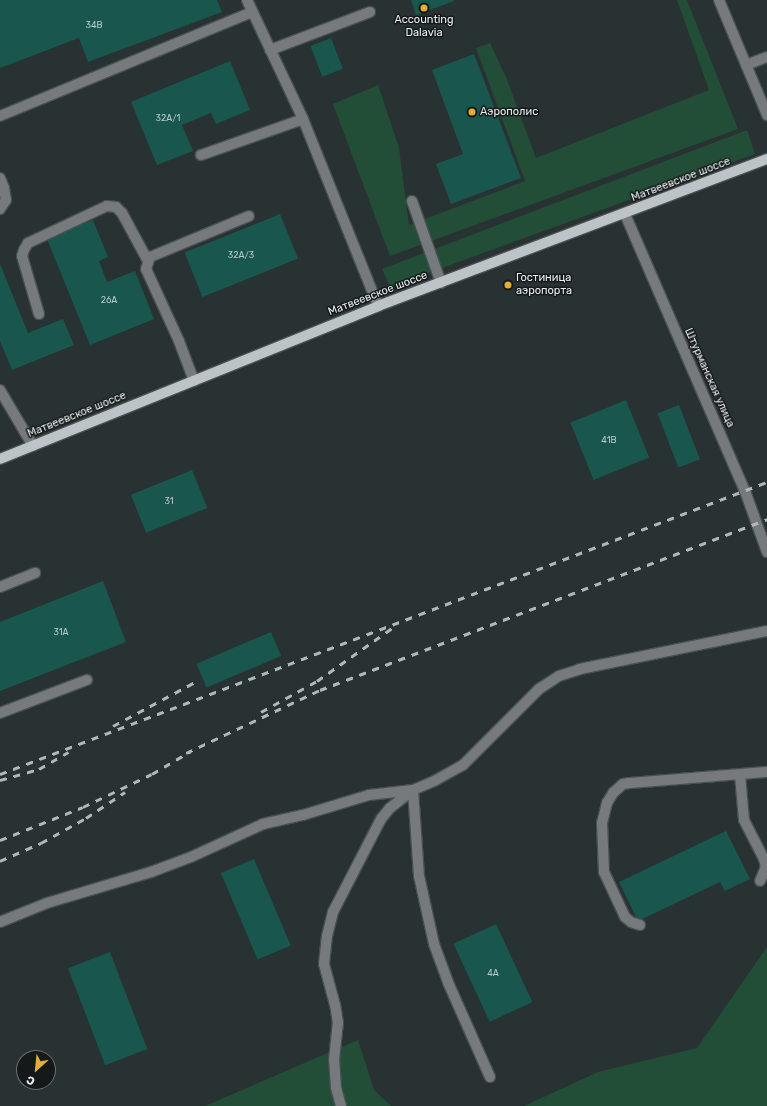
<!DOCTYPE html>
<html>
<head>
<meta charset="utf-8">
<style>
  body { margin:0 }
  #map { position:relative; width:767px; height:1106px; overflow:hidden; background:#293233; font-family:Rubik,sans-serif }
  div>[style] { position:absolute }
  .green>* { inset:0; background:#224d36 }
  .building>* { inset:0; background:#18564e; transform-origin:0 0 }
  .roads { filter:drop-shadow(1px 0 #485051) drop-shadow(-1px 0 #485051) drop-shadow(0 1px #485051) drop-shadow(0 -1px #485051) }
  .minor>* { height:10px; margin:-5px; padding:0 5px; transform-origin:5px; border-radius:5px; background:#767a7c }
  .major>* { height:10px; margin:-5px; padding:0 5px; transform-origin:5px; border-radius:5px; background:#bcc4c8 }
  .rail>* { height:3px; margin-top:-1.5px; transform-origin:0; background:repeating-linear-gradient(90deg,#b1b8b9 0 7px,transparent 0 14px) }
  .dots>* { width:11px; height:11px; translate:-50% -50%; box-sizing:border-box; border:2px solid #15191a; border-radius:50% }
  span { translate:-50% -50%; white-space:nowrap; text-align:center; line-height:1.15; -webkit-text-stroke:3px #15191a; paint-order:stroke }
  .number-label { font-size:9px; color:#b5c9c8 }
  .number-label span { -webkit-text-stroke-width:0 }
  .poi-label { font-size:11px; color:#e9eff0 }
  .left { translate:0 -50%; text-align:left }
  .street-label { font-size:11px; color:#e9eff0 }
  .north { position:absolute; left:16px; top:1050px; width:40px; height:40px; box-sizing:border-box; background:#15191a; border:1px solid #6a6f70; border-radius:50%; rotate:207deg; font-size:11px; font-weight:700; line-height:16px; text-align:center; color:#e9eff0 }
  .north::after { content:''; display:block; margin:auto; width:14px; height:18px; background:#e3ae35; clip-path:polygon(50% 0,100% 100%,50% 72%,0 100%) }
</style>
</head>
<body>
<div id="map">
  <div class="green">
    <i style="clip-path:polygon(677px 0,687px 0,738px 129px,390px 256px,333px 104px,378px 85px,399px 148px,409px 225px,525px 181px,476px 48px,490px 43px,506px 77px,536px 158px,709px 90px)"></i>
    <i style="clip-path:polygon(747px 130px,755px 154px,390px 287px,382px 269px)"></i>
    <i style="clip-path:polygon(767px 947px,767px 1106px,524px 1106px,598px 1072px,697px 1048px)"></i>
    <i style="clip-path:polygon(358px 1040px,374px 1090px,391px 1106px,205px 1106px)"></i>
  </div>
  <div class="building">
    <i style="clip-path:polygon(0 0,217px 0,222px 12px,88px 62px,79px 38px,0 68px)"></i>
    <i style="clip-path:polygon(411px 0,453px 0,454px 1px,416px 15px)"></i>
    <i style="left:331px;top:38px;width:33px;height:22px;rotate:69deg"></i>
    <i style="clip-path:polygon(474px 54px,521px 178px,451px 204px,436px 164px,463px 154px,432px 70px)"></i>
    <i style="clip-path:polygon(230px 61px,250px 110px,216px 124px,211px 113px,182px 125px,193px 151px,157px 165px,131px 102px)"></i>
    <i style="left:280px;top:214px;width:48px;height:103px;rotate:68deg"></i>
    <i style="clip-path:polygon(93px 220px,108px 257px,99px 261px,107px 282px,135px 271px,154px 319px,90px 345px,47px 239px)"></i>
    <i style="clip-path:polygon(0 264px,28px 333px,63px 319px,74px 345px,12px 370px,0 341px)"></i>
    <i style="left:626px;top:400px;width:62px;height:60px;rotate:68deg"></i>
    <i style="left:679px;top:405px;width:58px;height:23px;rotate:69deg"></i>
    <i style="left:192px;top:470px;width:41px;height:66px;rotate:68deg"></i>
    <i style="clip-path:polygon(103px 581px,126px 642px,0 691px,0 622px)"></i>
    <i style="left:271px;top:632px;width:26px;height:81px;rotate:67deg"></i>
    <i style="clip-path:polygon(726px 831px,750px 879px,725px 891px,720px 882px,638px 921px,619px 882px)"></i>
    <i style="left:254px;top:859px;width:94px;height:36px;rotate:67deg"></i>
    <i style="left:496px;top:924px;width:86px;height:47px;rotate:65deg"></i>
    <i style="left:110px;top:952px;width:104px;height:45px;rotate:69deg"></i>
  </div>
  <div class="roads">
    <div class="minor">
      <i style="left:247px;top:0;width:132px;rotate:64.8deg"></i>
      <i style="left:303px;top:119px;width:201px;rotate:68.1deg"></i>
      <i style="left:719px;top:0;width:125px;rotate:67.3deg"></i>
      <i style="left:270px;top:50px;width:107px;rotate:-20.8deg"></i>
      <i style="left:746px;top:65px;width:22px;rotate:-21deg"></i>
      <i style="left:0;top:116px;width:273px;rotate:-22.4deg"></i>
      <i style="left:201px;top:155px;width:108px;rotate:-19.4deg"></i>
      <i style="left:0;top:178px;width:11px;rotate:68deg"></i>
      <i style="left:4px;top:188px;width:12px;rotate:81deg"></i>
      <i style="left:6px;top:200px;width:11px;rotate:124deg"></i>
      <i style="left:412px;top:201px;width:87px;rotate:70.5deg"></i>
      <i style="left:625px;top:214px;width:302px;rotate:66.6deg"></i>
      <i style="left:745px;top:491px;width:65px;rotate:70.2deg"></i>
      <i style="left:39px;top:314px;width:60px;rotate:-106.3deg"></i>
      <i style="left:22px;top:256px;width:6px;rotate:-72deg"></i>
      <i style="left:24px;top:250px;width:8px;rotate:-60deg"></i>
      <i style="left:28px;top:243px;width:87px;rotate:-25.1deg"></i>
      <i style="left:107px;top:206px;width:9px;rotate:6deg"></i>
      <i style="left:116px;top:207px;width:8px;rotate:45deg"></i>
      <i style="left:122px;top:213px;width:55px;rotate:61.6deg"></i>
      <i style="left:194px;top:381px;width:43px;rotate:-110.6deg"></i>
      <i style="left:179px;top:341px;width:79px;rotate:-114.6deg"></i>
      <i style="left:146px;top:269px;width:13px;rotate:-72deg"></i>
      <i style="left:150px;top:257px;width:107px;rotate:-22.5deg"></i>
      <i style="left:0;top:390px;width:65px;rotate:59.5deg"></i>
      <i style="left:0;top:587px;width:38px;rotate:-22deg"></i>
      <i style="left:0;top:713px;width:93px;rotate:-20.8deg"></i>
      <i style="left:740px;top:775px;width:45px;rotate:84.9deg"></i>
      <i style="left:744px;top:820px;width:44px;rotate:62.9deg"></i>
      <i style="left:764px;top:859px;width:8px;rotate:76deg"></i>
      <i style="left:766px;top:867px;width:15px;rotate:113deg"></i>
      <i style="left:0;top:922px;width:51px;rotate:-22deg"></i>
      <i style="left:47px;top:903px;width:109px;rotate:-16.6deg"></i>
      <i style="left:151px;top:872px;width:43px;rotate:-20.6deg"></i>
      <i style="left:191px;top:857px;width:79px;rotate:-24.6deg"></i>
      <i style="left:263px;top:824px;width:41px;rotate:-12.7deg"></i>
      <i style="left:303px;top:815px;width:69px;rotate:-16.9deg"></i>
      <i style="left:369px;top:795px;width:44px;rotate:-6.5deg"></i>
      <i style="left:640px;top:925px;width:9px;rotate:-162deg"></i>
      <i style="left:631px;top:922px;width:8px;rotate:-140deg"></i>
      <i style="left:625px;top:917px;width:50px;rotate:-115deg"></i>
      <i style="left:604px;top:872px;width:49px;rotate:-92.3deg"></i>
      <i style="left:602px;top:823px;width:21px;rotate:-76deg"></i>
      <i style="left:607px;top:803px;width:12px;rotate:-59deg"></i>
      <i style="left:613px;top:793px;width:13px;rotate:-42deg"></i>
      <i style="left:623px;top:784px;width:6px;rotate:-9deg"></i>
      <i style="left:629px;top:783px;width:138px;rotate:-4.6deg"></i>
      <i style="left:490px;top:1077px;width:104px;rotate:-113.9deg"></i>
      <i style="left:448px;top:982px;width:40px;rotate:-110.2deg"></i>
      <i style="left:434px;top:944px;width:70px;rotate:-102.4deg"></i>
      <i style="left:419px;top:876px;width:86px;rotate:-94deg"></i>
      <i style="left:413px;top:790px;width:25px;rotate:-23deg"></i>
      <i style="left:436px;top:780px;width:31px;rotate:-29deg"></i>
      <i style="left:463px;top:765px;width:107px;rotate:-45deg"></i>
      <i style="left:539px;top:689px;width:24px;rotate:-33deg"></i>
      <i style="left:559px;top:676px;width:22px;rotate:-18deg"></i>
      <i style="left:580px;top:669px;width:191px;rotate:-11.5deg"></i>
      <i style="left:341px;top:1106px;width:20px;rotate:-105deg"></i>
      <i style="left:336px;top:1087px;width:27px;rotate:-94deg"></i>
      <i style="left:334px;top:1060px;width:37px;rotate:-84deg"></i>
      <i style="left:338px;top:1023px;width:18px;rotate:-99deg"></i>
      <i style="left:335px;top:1005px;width:42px;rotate:-105deg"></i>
      <i style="left:324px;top:964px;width:28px;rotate:-84deg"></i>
      <i style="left:327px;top:936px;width:25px;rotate:-76deg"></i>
      <i style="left:333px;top:912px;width:105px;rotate:-62.7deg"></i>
      <i style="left:381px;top:819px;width:14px;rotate:-51deg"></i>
      <i style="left:390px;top:808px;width:29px;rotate:-38deg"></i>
    </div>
    <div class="major">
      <i style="left:0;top:459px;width:408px;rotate:-22deg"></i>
      <i style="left:378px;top:306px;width:416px;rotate:-20.7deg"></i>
    </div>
  </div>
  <div class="rail">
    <i style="left:261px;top:712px;width:64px;rotate:-29deg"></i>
    <i style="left:317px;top:681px;width:92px;rotate:-35.2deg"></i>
    <i style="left:113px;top:726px;width:95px;rotate:-28.2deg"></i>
    <i style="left:186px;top:753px;width:148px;rotate:-25.2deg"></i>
    <i style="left:320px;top:690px;width:479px;rotate:-20.9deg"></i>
    <i style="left:0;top:774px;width:821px;rotate:-20.84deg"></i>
    <i style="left:0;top:780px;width:41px;rotate:-15.8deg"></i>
    <i style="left:39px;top:769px;width:34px;rotate:-30deg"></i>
    <i style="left:0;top:840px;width:89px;rotate:-21.7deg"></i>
    <i style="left:83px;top:807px;width:76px;rotate:-25.6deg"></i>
    <i style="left:152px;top:774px;width:45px;rotate:-30.5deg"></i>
    <i style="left:0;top:861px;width:45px;rotate:-23.7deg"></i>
    <i style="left:41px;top:843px;width:51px;rotate:-29.1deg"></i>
    <i style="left:86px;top:818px;width:47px;rotate:-33.7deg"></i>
  </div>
  <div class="dots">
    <i style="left:424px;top:8px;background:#e3ae35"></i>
    <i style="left:472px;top:112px;background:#e3ae35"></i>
    <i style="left:508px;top:285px;background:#e3ae35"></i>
  </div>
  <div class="number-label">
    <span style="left:94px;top:25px">34В</span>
    <span style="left:168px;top:118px">32А/1</span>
    <span style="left:241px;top:255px">32А/3</span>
    <span style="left:109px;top:300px">26А</span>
    <span style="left:609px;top:440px">41В</span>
    <span style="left:169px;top:501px">31</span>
    <span style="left:61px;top:632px">31А</span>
    <span style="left:493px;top:973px">4А</span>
  </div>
  <div class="poi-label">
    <span style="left:424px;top:27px">Accounting<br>Dalavia</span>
    <span class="left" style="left:480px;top:112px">Аэрополис</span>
    <span class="left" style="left:516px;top:285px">Гостиница<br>аэропорта</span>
  </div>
  <div class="street-label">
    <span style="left:681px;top:180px;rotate:-21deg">Матвеевское шоссе</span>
    <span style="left:378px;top:294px;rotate:-21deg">Матвеевское шоссе</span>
    <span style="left:709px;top:378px;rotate:66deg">Штурманская улица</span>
    <span style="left:77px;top:415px;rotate:-22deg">Матвеевское шоссе</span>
  </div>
  <div class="north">С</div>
</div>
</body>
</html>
